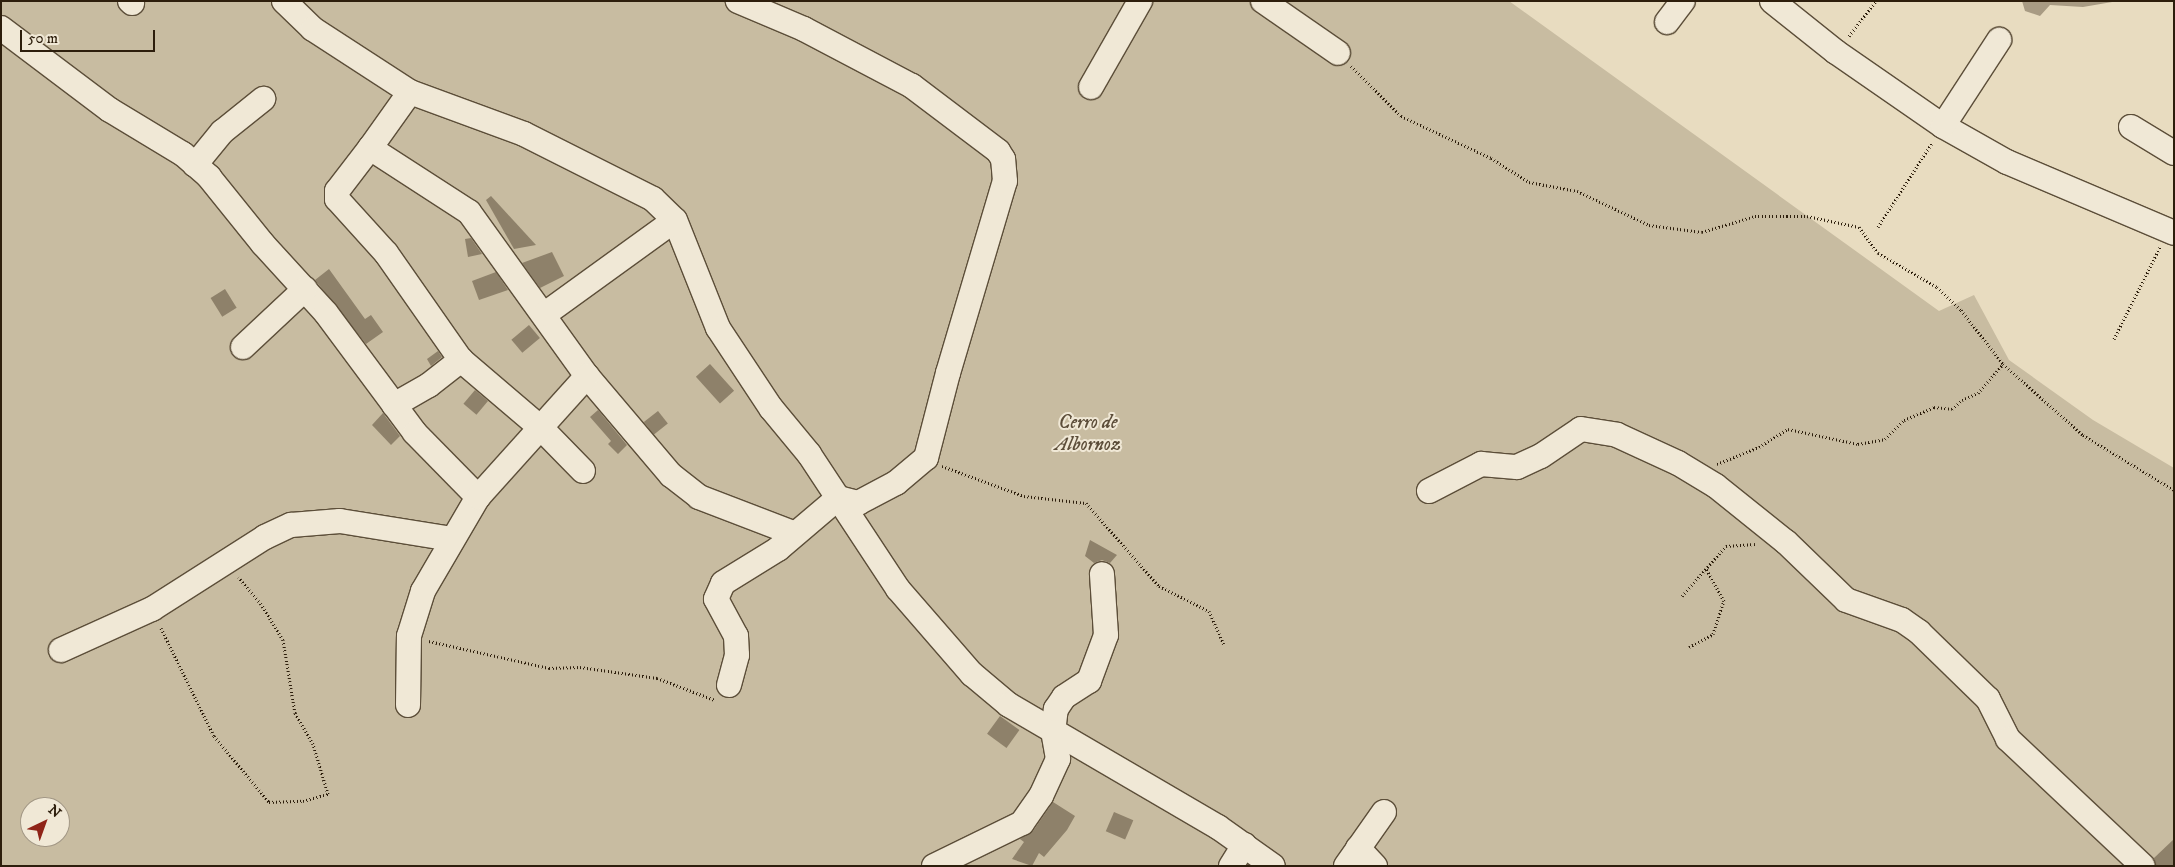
<!DOCTYPE html>
<html>
<head>
<meta charset="utf-8">
<style>
  body { margin:0 }
  #map { position:relative; width:2175px; height:867px; overflow:hidden; background:#e8dcc0; font-family:"IM FELL DW Pica",serif }
  div>[style] { position:absolute }
  .green>* { inset:0; background:#c8bca1 }
  .water>* { inset:0; background:#a89b83 }
  .building>* { inset:0; background:#8e816a; transform-origin:0 0 }
  .path>* { height:3px; margin-top:-1.5px; transform-origin:0; background:repeating-linear-gradient(90deg,#2d1e0c 0 1px,transparent 0 3.5px) }
  .roads { filter:drop-shadow(1px 0 #5c4e39) drop-shadow(-1px 0 #5c4e39) drop-shadow(0 1px #5c4e39) drop-shadow(0 -1px #5c4e39) }
  .minor>* { height:24px; margin:-12px; padding:0 12px; transform-origin:12px; border-radius:12px; background:#f0e8d6 }
  span { translate:-50% -50%; white-space:nowrap; text-align:center; line-height:1.15; -webkit-text-stroke:4px #f0e8d6; paint-order:stroke }
  .park-label { font-size:19px; color:#5c4d39; font-style:italic }
  .frame { position:absolute; inset:0; border:2px solid #2d1e0c; pointer-events:none }
  .north { position:absolute; left:20px; top:797px; width:50px; height:50px; box-sizing:border-box; background:#f0e8d6; border:1px solid #a29785; border-radius:50%; rotate:42deg; font-size:14px; font-weight:700; line-height:20px; text-align:center; color:#2d1e0c }
  .north::after { content:''; display:block; margin:auto; width:18px; height:22px; background:#8f2418; clip-path:polygon(50% 0,100% 100%,50% 72%,0 100%) }
  .scale { position:absolute; left:20px; top:30px; width:135px; height:22px; box-sizing:border-box; border:2px solid #2d1e0c; border-top:0; padding-left:6px; font-size:15px; line-height:18px; white-space:nowrap; color:#2d1e0c; -webkit-text-stroke:4px #f0e8d6; paint-order:stroke }
</style>
</head>
<body>
<div id="map">
  <div class="green">
    <i style="clip-path:polygon(evenodd,1px 1px,1509px 1px,1939px 311px,1974px 295px,2009px 360px,2093px 420px,2174px 468px,2174px 866px,1px 866px,1px 1px,30px 807px,60px 807px,60px 837px,30px 837px,30px 807px)"></i>
  </div>
  <div class="water">
    <i style="clip-path:polygon(2022px 1px,2118px 1px,2083px 7px,2050px 5px,2040px 16px,2025px 11px)"></i>
  </div>
  <div class="building">
    <i style="clip-path:polygon(491px 196px,536px 245px,514px 249px,486px 200px)"></i>
    <i style="clip-path:polygon(471px 238px,482px 254px,468px 257px,465px 239px)"></i>
    <i style="clip-path:polygon(552px 252px,564px 276px,540px 288px,522px 263px)"></i>
    <i style="clip-path:polygon(329px 269px,365px 319px,371px 315px,383px 332px,366px 344px,315px 280px)"></i>
    <i style="clip-path:polygon(496px 272px,508px 290px,479px 300px,472px 281px)"></i>
    <i style="left:225px;top:289px;width:22px;height:17px;rotate:58deg"></i>
    <i style="left:529px;top:325px;width:17px;height:23px;rotate:50deg"></i>
    <i style="clip-path:polygon(438px 351px,442px 357px,431px 366px,427px 359px)"></i>
    <i style="left:710px;top:364px;width:36px;height:19px;rotate:48deg"></i>
    <i style="left:475px;top:390px;width:17px;height:18px;rotate:40deg"></i>
    <i style="clip-path:polygon(598px 410px,627px 445px,618px 454px,608px 444px,611px 441px,590px 417px)"></i>
    <i style="left:658px;top:411px;width:16px;height:18px;rotate:52deg"></i>
    <i style="clip-path:polygon(383px 413px,400px 436px,391px 445px,372px 425px)"></i>
    <i style="clip-path:polygon(1090px 540px,1117px 555px,1110px 563px,1102px 560px,1094px 563px,1085px 556px)"></i>
    <i style="left:1000px;top:716px;width:24px;height:22px;rotate:36deg"></i>
    <i style="clip-path:polygon(1053px 802px,1075px 816px,1067px 830px,1044px 857px,1039px 853px,1032px 866px,1012px 859px,1024px 842px,1020px 839px,1033px 831px)"></i>
    <i style="left:1114px;top:812px;width:21px;height:21px;rotate:23deg"></i>
    <i style="clip-path:polygon(2174px 839px,2174px 866px,2156px 866px,2154px 858px)"></i>
  </div>
  <div class="path">
    <i style="left:1849px;top:36px;width:44px;rotate:-52.4deg"></i>
    <i style="left:1351px;top:66px;width:71px;rotate:45deg"></i>
    <i style="left:1401px;top:116px;width:99px;rotate:25deg"></i>
    <i style="left:1491px;top:158px;width:45px;rotate:32.3deg"></i>
    <i style="left:1529px;top:182px;width:49px;rotate:10.6deg"></i>
    <i style="left:1577px;top:191px;width:80px;rotate:25.3deg"></i>
    <i style="left:1649px;top:225px;width:53px;rotate:7.5deg"></i>
    <i style="left:1702px;top:232px;width:55px;rotate:-16.8deg"></i>
    <i style="left:1755px;top:216px;width:52px"></i>
    <i style="left:1807px;top:216px;width:53px;rotate:11.9deg"></i>
    <i style="left:1859px;top:227px;width:32px;rotate:54deg"></i>
    <i style="left:1878px;top:253px;width:68px;rotate:30deg"></i>
    <i style="left:1937px;top:287px;width:33px;rotate:44deg"></i>
    <i style="left:1961px;top:310px;width:68px;rotate:52.1deg"></i>
    <i style="left:2003px;top:364px;width:107px;rotate:41.6deg"></i>
    <i style="left:2083px;top:435px;width:106px;rotate:31.1deg"></i>
    <i style="left:1878px;top:227px;width:100px;rotate:-57.3deg"></i>
    <i style="left:2114px;top:339px;width:103px;rotate:-63.4deg"></i>
    <i style="left:1717px;top:464px;width:45px;rotate:-22deg"></i>
    <i style="left:1759px;top:447px;width:34px;rotate:-32deg"></i>
    <i style="left:1788px;top:429px;width:72px;rotate:12.1deg"></i>
    <i style="left:1858px;top:444px;width:27px;rotate:-10deg"></i>
    <i style="left:1885px;top:439px;width:27px;rotate:-45deg"></i>
    <i style="left:1904px;top:420px;width:33px;rotate:-23deg"></i>
    <i style="left:1934px;top:407px;width:18px;rotate:6deg"></i>
    <i style="left:1952px;top:409px;width:13px;rotate:-42deg"></i>
    <i style="left:1962px;top:400px;width:17px;rotate:-24deg"></i>
    <i style="left:1978px;top:393px;width:38px;rotate:-49deg"></i>
    <i style="left:942px;top:466px;width:87px;rotate:20.1deg"></i>
    <i style="left:1024px;top:496px;width:62px;rotate:6.4deg"></i>
    <i style="left:1086px;top:503px;width:111px;rotate:48.7deg"></i>
    <i style="left:1159px;top:586px;width:56px;rotate:26.6deg"></i>
    <i style="left:1209px;top:611px;width:36px;rotate:66deg"></i>
    <i style="left:1682px;top:596px;width:67px;rotate:-48.7deg"></i>
    <i style="left:1726px;top:546px;width:29px;rotate:-4deg"></i>
    <i style="left:161px;top:628px;width:120px;rotate:63.9deg"></i>
    <i style="left:214px;top:736px;width:86px;rotate:50.2deg"></i>
    <i style="left:269px;top:802px;width:34px;rotate:-2deg"></i>
    <i style="left:303px;top:801px;width:26px;rotate:-16deg"></i>
    <i style="left:328px;top:794px;width:52px;rotate:-106.7deg"></i>
    <i style="left:313px;top:744px;width:36px;rotate:-120deg"></i>
    <i style="left:295px;top:713px;width:74px;rotate:-99.3deg"></i>
    <i style="left:283px;top:640px;width:42px;rotate:-121.4deg"></i>
    <i style="left:261px;top:604px;width:35px;rotate:-130deg"></i>
    <i style="left:429px;top:641px;width:123px;rotate:12.7deg"></i>
    <i style="left:549px;top:668px;width:31px;rotate:-2deg"></i>
    <i style="left:580px;top:667px;width:78px;rotate:8.1deg"></i>
    <i style="left:657px;top:678px;width:62px;rotate:20.8deg"></i>
    <i style="left:1689px;top:647px;width:27px;rotate:-28deg"></i>
    <i style="left:1713px;top:634px;width:35px;rotate:-72deg"></i>
    <i style="left:1724px;top:601px;width:38px;rotate:-119deg"></i>
  </div>
  <div class="roads">
    <div class="minor">
      <i style="left:130px;top:1px;width:3px;rotate:45deg"></i>
      <i style="left:284px;top:1px;width:40px;rotate:44deg"></i>
      <i style="left:313px;top:29px;width:116px;rotate:33deg"></i>
      <i style="left:410px;top:92px;width:121px;rotate:20.2deg"></i>
      <i style="left:524px;top:134px;width:144px;rotate:26.7deg"></i>
      <i style="left:653px;top:199px;width:30px;rotate:44deg"></i>
      <i style="left:675px;top:220px;width:116px;rotate:68.3deg"></i>
      <i style="left:718px;top:328px;width:96px;rotate:56.5deg"></i>
      <i style="left:771px;top:408px;width:60px;rotate:50.4deg"></i>
      <i style="left:809px;top:454px;width:162px;rotate:56.6deg"></i>
      <i style="left:898px;top:589px;width:113px;rotate:49deg"></i>
      <i style="left:972px;top:674px;width:48px;rotate:40deg"></i>
      <i style="left:1009px;top:705px;width:242px;rotate:30.3deg"></i>
      <i style="left:1218px;top:827px;width:67px;rotate:35.3deg"></i>
      <i style="left:1263px;top:1px;width:91px;rotate:34.7deg"></i>
      <i style="left:1772px;top:1px;width:82px;rotate:38.6deg"></i>
      <i style="left:1836px;top:52px;width:130px;rotate:34.7deg"></i>
      <i style="left:1943px;top:126px;width:73px;rotate:29.4deg"></i>
      <i style="left:2007px;top:162px;width:181px;rotate:23deg"></i>
      <i style="left:1667px;top:22px;width:26px;rotate:-53deg"></i>
      <i style="left:1px;top:28px;width:136px;rotate:37deg"></i>
      <i style="left:110px;top:110px;width:85px;rotate:31.1deg"></i>
      <i style="left:183px;top:154px;width:35px;rotate:41deg"></i>
      <i style="left:209px;top:177px;width:86px;rotate:51.1deg"></i>
      <i style="left:263px;top:244px;width:93px;rotate:47.6deg"></i>
      <i style="left:326px;top:313px;width:149px;rotate:53.4deg"></i>
      <i style="left:415px;top:433px;width:90px;rotate:45.5deg"></i>
      <i style="left:1091px;top:87px;width:99px;rotate:-60.3deg"></i>
      <i style="left:410px;top:92px;width:69px;rotate:125.5deg"></i>
      <i style="left:370px;top:148px;width:118px;rotate:32.9deg"></i>
      <i style="left:469px;top:212px;width:202px;rotate:54.3deg"></i>
      <i style="left:587px;top:376px;width:130px;rotate:49.7deg"></i>
      <i style="left:671px;top:475px;width:36px;rotate:38deg"></i>
      <i style="left:699px;top:497px;width:101px;rotate:21deg"></i>
      <i style="left:1943px;top:126px;width:103px;rotate:-56.9deg"></i>
      <i style="left:2131px;top:127px;width:50px;rotate:31.2deg"></i>
      <i style="left:370px;top:148px;width:54px;rotate:127.5deg"></i>
      <i style="left:337px;top:191px;width:8px;rotate:90deg"></i>
      <i style="left:337px;top:199px;width:73px;rotate:47.8deg"></i>
      <i style="left:386px;top:253px;width:131px;rotate:55deg"></i>
      <i style="left:461px;top:360px;width:105px;rotate:40.4deg"></i>
      <i style="left:541px;top:428px;width:60px;rotate:45.7deg"></i>
      <i style="left:195px;top:165px;width:43px;rotate:-50.7deg"></i>
      <i style="left:222px;top:132px;width:53px;rotate:-38.8deg"></i>
      <i style="left:545px;top:314px;width:160px;rotate:-35.9deg"></i>
      <i style="left:243px;top:347px;width:85px;rotate:-43.1deg"></i>
      <i style="left:394px;top:405px;width:40px;rotate:-29.7deg"></i>
      <i style="left:429px;top:385px;width:41px;rotate:-38deg"></i>
      <i style="left:1429px;top:491px;width:59px;rotate:-27.4deg"></i>
      <i style="left:1481px;top:464px;width:36px;rotate:5deg"></i>
      <i style="left:1517px;top:467px;width:26px;rotate:-25deg"></i>
      <i style="left:1541px;top:456px;width:48px;rotate:-34deg"></i>
      <i style="left:1581px;top:429px;width:36px;rotate:9deg"></i>
      <i style="left:1617px;top:435px;width:67px;rotate:24.7deg"></i>
      <i style="left:1678px;top:463px;width:44px;rotate:31.2deg"></i>
      <i style="left:1716px;top:486px;width:90px;rotate:38.7deg"></i>
      <i style="left:1786px;top:542px;width:83px;rotate:44deg"></i>
      <i style="left:1846px;top:600px;width:59px;rotate:19.7deg"></i>
      <i style="left:1902px;top:620px;width:21px;rotate:35deg"></i>
      <i style="left:1919px;top:632px;width:96px;rotate:44.2deg"></i>
      <i style="left:1988px;top:699px;width:45px;rotate:63.4deg"></i>
      <i style="left:2008px;top:739px;width:185px;rotate:43.3deg"></i>
      <i style="left:61px;top:650px;width:100px;rotate:-24.3deg"></i>
      <i style="left:152px;top:609px;width:134px;rotate:-32.5deg"></i>
      <i style="left:265px;top:537px;width:29px;rotate:-25deg"></i>
      <i style="left:291px;top:525px;width:49px;rotate:-4.7deg"></i>
      <i style="left:340px;top:521px;width:114px;rotate:9.1deg"></i>
      <i style="left:729px;top:685px;width:31px;rotate:-75deg"></i>
      <i style="left:737px;top:655px;width:19px;rotate:-93deg"></i>
      <i style="left:736px;top:636px;width:42px;rotate:-118.4deg"></i>
      <i style="left:716px;top:599px;width:17px;rotate:-66deg"></i>
      <i style="left:723px;top:583px;width:65px;rotate:-31.7deg"></i>
      <i style="left:778px;top:549px;width:79px;rotate:-40.4deg"></i>
      <i style="left:838px;top:498px;width:21px;rotate:14deg"></i>
      <i style="left:858px;top:503px;width:43px;rotate:-27.8deg"></i>
      <i style="left:896px;top:483px;width:39px;rotate:-40deg"></i>
      <i style="left:926px;top:458px;width:88px;rotate:-75.5deg"></i>
      <i style="left:948px;top:373px;width:200px;rotate:-73.5deg"></i>
      <i style="left:1005px;top:181px;width:22px;rotate:-95deg"></i>
      <i style="left:1003px;top:159px;width:9px;rotate:-122deg"></i>
      <i style="left:998px;top:151px;width:108px;rotate:-142.9deg"></i>
      <i style="left:912px;top:86px;width:122px;rotate:-152.2deg"></i>
      <i style="left:804px;top:29px;width:72px;rotate:-157deg"></i>
      <i style="left:408px;top:705px;width:69px;rotate:-89.2deg"></i>
      <i style="left:409px;top:636px;width:47px;rotate:-72.7deg"></i>
      <i style="left:423px;top:591px;width:109px;rotate:-59.7deg"></i>
      <i style="left:478px;top:497px;width:163px;rotate:-48deg"></i>
      <i style="left:1358px;top:848px;width:25px;rotate:47deg"></i>
      <i style="left:934px;top:866px;width:98px;rotate:-26deg"></i>
      <i style="left:1022px;top:823px;width:33px;rotate:-55deg"></i>
      <i style="left:1041px;top:796px;width:41px;rotate:-65.3deg"></i>
      <i style="left:1058px;top:759px;width:27px;rotate:-100deg"></i>
      <i style="left:1053px;top:732px;width:23px;rotate:-83deg"></i>
      <i style="left:1056px;top:709px;width:14px;rotate:-56deg"></i>
      <i style="left:1064px;top:697px;width:30px;rotate:-33deg"></i>
      <i style="left:1089px;top:681px;width:49px;rotate:-69.7deg"></i>
      <i style="left:1106px;top:635px;width:61px;rotate:-93.8deg"></i>
      <i style="left:1231px;top:866px;width:25px;rotate:-58deg"></i>
      <i style="left:1346px;top:866px;width:66px;rotate:-54.9deg"></i>
    </div>
  </div>
  <div class="park-label">
    <span style="left:1088px;top:434px">Cerro de<br>Albornoz</span>
  </div>
  <div class="frame"></div>
  <div class="north">N</div>
  <div class="scale">50 m</div>
</div>
</body>
</html>
